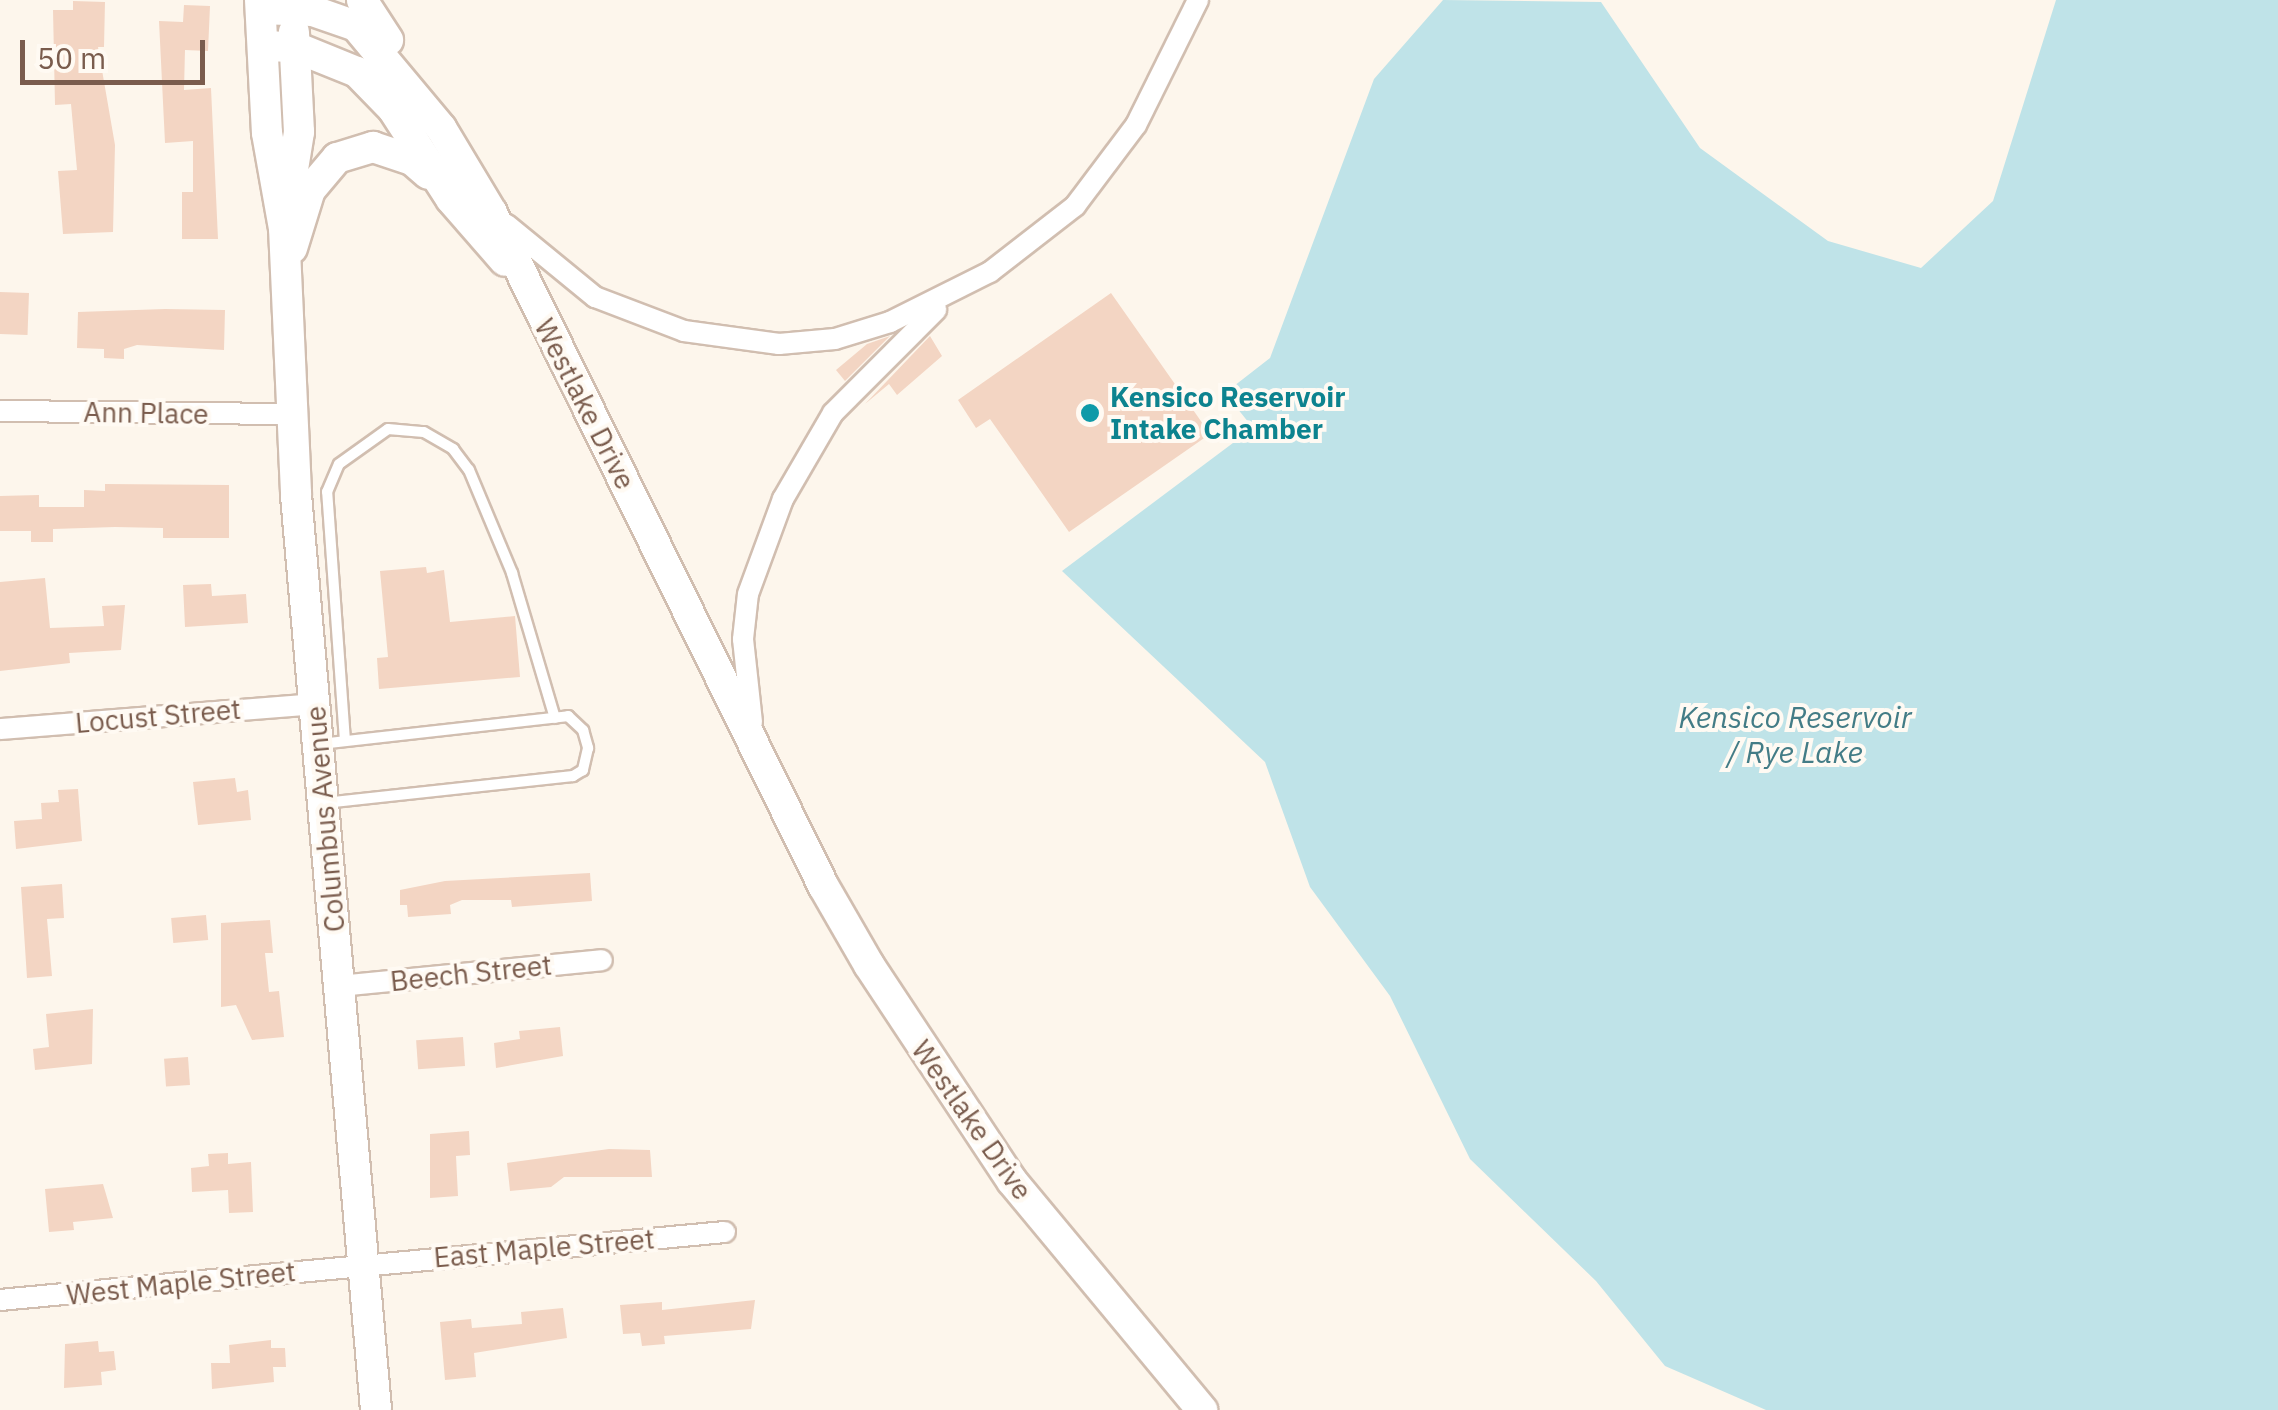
<!DOCTYPE html>
<html>
<head>
<meta charset="utf-8">
<style>
  body { margin:0 }
  #map { position:relative; width:2278px; height:1410px; overflow:hidden; background:#fdf6ec; font-family:"IBM Plex Sans",sans-serif }
  div>[style] { position:absolute }
  .water>* { inset:0; background:#bfe3e8 }
  .building>* { inset:0; background:#f3d5c3; transform-origin:0 0 }
  .roads { filter:drop-shadow(2px 0 #d1beb0) drop-shadow(-2px 0 #d1beb0) drop-shadow(0 2px #d1beb0) drop-shadow(0 -2px #d1beb0) }
  .lane>* { height:10px; margin:-5px; padding:0 5px; transform-origin:5px; border-radius:5px; background:#fff }
  .street>* { height:20px; margin:-10px; padding:0 10px; transform-origin:10px; border-radius:10px; background:#fff }
  .secondary>* { height:30px; margin:-15px; padding:0 15px; transform-origin:15px; border-radius:15px; background:#fff }
  .dots>* { width:28px; height:28px; translate:-50% -50%; box-sizing:border-box; border:5px solid #fffaf3; border-radius:50% }
  span { translate:-50% -50%; white-space:nowrap; text-align:center; line-height:1.15; -webkit-text-stroke:8px #fffaf3; paint-order:stroke }
  .culture-label { font-size:28px; color:#0d838f; font-weight:700 }
  .left { translate:0 -50%; text-align:left }
  .street-label { font-size:28px; color:#7a5c4d }
  .water-label { font-size:30px; color:#437c86; font-style:italic }
  .scale { position:absolute; left:20px; top:40px; width:185px; height:45px; box-sizing:border-box; border:5px solid #7a5c4d; border-top:0; padding-left:12px; font-size:30px; line-height:35px; white-space:nowrap; color:#7a5c4d; -webkit-text-stroke:8px #fffaf3; paint-order:stroke }
</style>
</head>
<body>
<div id="map">
  <div class="water">
    <i style="clip-path:polygon(1443px 0,1601px 2px,1700px 148px,1828px 241px,1921px 268px,1993px 201px,2056px 0,2278px 0,2278px 1410px,1766px 1410px,1665px 1366px,1596px 1281px,1470px 1159px,1390px 996px,1310px 887px,1265px 762px,1062px 571px,1253px 428px,1225px 393px,1270px 358px,1374px 79px)"></i>
  </div>
  <div class="building">
    <i style="clip-path:polygon(73px 1px,105px 2px,104px 47px,98px 47px,115px 145px,113px 232px,63px 234px,58px 171px,77px 170px,71px 104px,55px 105px,53px 10px,73px 10px)"></i>
    <i style="clip-path:polygon(184px 5px,210px 6px,208px 51px,185px 50px,184px 90px,211px 88px,218px 239px,182px 239px,182px 192px,193px 192px,193px 141px,165px 143px,159px 21px,183px 22px)"></i>
    <i style="left:0;top:292px;width:29px;height:42px;rotate:2deg"></i>
    <i style="clip-path:polygon(1111px 293px,1210px 434px,1069px 532px,990px 419px,976px 428px,958px 400px)"></i>
    <i style="clip-path:polygon(165px 309px,225px 310px,224px 350px,137px 345px,124px 349px,124px 359px,104px 358px,104px 349px,77px 348px,78px 312px)"></i>
    <i style="clip-path:polygon(890px 336px,845px 381px,836px 370px,867px 344px)"></i>
    <i style="clip-path:polygon(930px 336px,942px 356px,897px 395px,889px 384px,865px 404px)"></i>
    <i style="clip-path:polygon(105px 484px,229px 485px,229px 538px,163px 538px,163px 528px,115px 527px,53px 529px,53px 542px,31px 542px,31px 531px,0 531px,0 496px,39px 495px,39px 507px,84px 507px,84px 490px,105px 491px)"></i>
    <i style="clip-path:polygon(426px 567px,427px 573px,444px 570px,450px 622px,515px 616px,520px 677px,379px 689px,377px 658px,388px 657px,380px 571px)"></i>
    <i style="clip-path:polygon(45px 578px,50px 628px,104px 626px,102px 606px,125px 605px,121px 650px,69px 653px,70px 663px,0 671px,0 582px)"></i>
    <i style="clip-path:polygon(211px 584px,212px 596px,246px 594px,248px 623px,185px 627px,183px 585px)"></i>
    <i style="clip-path:polygon(235px 778px,237px 792px,248px 790px,251px 820px,198px 825px,193px 782px)"></i>
    <i style="clip-path:polygon(78px 789px,82px 841px,16px 849px,14px 821px,42px 819px,41px 803px,59px 802px,58px 790px)"></i>
    <i style="clip-path:polygon(590px 873px,592px 901px,512px 907px,511px 900px,462px 900px,450px 905px,451px 914px,408px 917px,407px 905px,400px 905px,400px 890px,445px 881px)"></i>
    <i style="clip-path:polygon(62px 884px,64px 918px,47px 919px,52px 976px,27px 978px,21px 887px)"></i>
    <i style="left:206px;top:915px;width:25px;height:35px;rotate:85deg"></i>
    <i style="clip-path:polygon(270px 920px,273px 953px,265px 953px,269px 992px,279px 991px,284px 1037px,252px 1040px,236px 1005px,221px 1007px,221px 923px)"></i>
    <i style="clip-path:polygon(93px 1009px,92px 1064px,35px 1070px,33px 1049px,49px 1047px,46px 1014px)"></i>
    <i style="clip-path:polygon(560px 1027px,563px 1056px,496px 1068px,494px 1043px,520px 1039px,519px 1031px)"></i>
    <i style="left:463px;top:1037px;width:29px;height:47px;rotate:86deg"></i>
    <i style="left:188px;top:1057px;width:28px;height:24px;rotate:86deg"></i>
    <i style="clip-path:polygon(469px 1131px,470px 1155px,456px 1156px,458px 1196px,430px 1198px,430px 1134px)"></i>
    <i style="clip-path:polygon(609px 1149px,650px 1150px,652px 1177px,564px 1177px,551px 1187px,510px 1191px,507px 1163px)"></i>
    <i style="clip-path:polygon(228px 1153px,228px 1164px,251px 1162px,253px 1212px,229px 1213px,228px 1190px,192px 1192px,191px 1168px,209px 1166px,208px 1154px)"></i>
    <i style="clip-path:polygon(103px 1184px,113px 1218px,73px 1222px,74px 1230px,49px 1232px,45px 1189px)"></i>
    <i style="clip-path:polygon(755px 1300px,751px 1329px,664px 1336px,665px 1344px,642px 1346px,640px 1333px,623px 1334px,620px 1305px,662px 1302px,662px 1310px)"></i>
    <i style="clip-path:polygon(563px 1308px,567px 1338px,474px 1353px,476px 1377px,445px 1380px,440px 1322px,471px 1319px,472px 1328px,522px 1324px,521px 1312px)"></i>
    <i style="clip-path:polygon(271px 1340px,271px 1348px,285px 1348px,286px 1367px,273px 1367px,274px 1382px,212px 1389px,211px 1363px,230px 1363px,229px 1345px)"></i>
    <i style="clip-path:polygon(98px 1341px,99px 1352px,114px 1351px,116px 1370px,101px 1372px,102px 1385px,64px 1388px,65px 1344px)"></i>
  </div>
  <div class="roads">
    <div class="lane">
      <i style="left:345px;top:741px;width:250px;rotate:-94.1deg"></i>
      <i style="left:327px;top:492px;width:30px;rotate:-67deg"></i>
      <i style="left:339px;top:464px;width:60px;rotate:-35.5deg"></i>
      <i style="left:388px;top:429px;width:36px;rotate:5deg"></i>
      <i style="left:424px;top:432px;width:34px;rotate:30deg"></i>
      <i style="left:453px;top:449px;width:26px;rotate:53deg"></i>
      <i style="left:469px;top:470px;width:112px;rotate:67.3deg"></i>
      <i style="left:512px;top:573px;width:151px;rotate:73.5deg"></i>
      <i style="left:320px;top:744px;width:250px;rotate:-6.4deg"></i>
      <i style="left:568px;top:716px;width:21px;rotate:43deg"></i>
      <i style="left:583px;top:730px;width:19px;rotate:74deg"></i>
      <i style="left:588px;top:748px;width:23px;rotate:103deg"></i>
      <i style="left:583px;top:770px;width:12px;rotate:149deg"></i>
      <i style="left:573px;top:776px;width:250px;rotate:173.8deg"></i>
    </div>
    <div class="street">
      <i style="left:507px;top:225px;width:114px;rotate:39.3deg"></i>
      <i style="left:595px;top:297px;width:95px;rotate:20.9deg"></i>
      <i style="left:684px;top:331px;width:96px;rotate:7.8deg"></i>
      <i style="left:779px;top:344px;width:56px;rotate:-5.1deg"></i>
      <i style="left:835px;top:339px;width:58px;rotate:-17.2deg"></i>
      <i style="left:890px;top:322px;width:112px;rotate:-26.6deg"></i>
      <i style="left:990px;top:272px;width:108px;rotate:-37.8deg"></i>
      <i style="left:1075px;top:206px;width:101px;rotate:-53deg"></i>
      <i style="left:1136px;top:125px;width:140px;rotate:-63.6deg"></i>
      <i style="left:0;top:411px;width:291px;rotate:0.6deg"></i>
      <i style="left:752px;top:722px;width:83px;rotate:-96.2deg"></i>
      <i style="left:743px;top:639px;width:45px;rotate:-83.7deg"></i>
      <i style="left:748px;top:594px;width:101px;rotate:-69.8deg"></i>
      <i style="left:783px;top:499px;width:99px;rotate:-59.8deg"></i>
      <i style="left:833px;top:413px;width:146px;rotate:-45deg"></i>
      <i style="left:0;top:729px;width:317px;rotate:-4.5deg"></i>
      <i style="left:339px;top:986px;width:264px;rotate:-5.6deg"></i>
      <i style="left:0;top:1300px;width:728px;rotate:-5.36deg"></i>
    </div>
    <div class="secondary">
      <i style="left:260px;top:0;width:133px;rotate:87deg"></i>
      <i style="left:267px;top:133px;width:97px;rotate:79.9deg"></i>
      <i style="left:284px;top:228px;width:267px;rotate:87.4deg"></i>
      <i style="left:296px;top:495px;width:918px;rotate:85deg"></i>
      <i style="left:362px;top:0;width:48px;rotate:57deg"></i>
      <i style="left:261px;top:9px;width:52px;rotate:2.2deg"></i>
      <i style="left:313px;top:11px;width:46px;rotate:19.2deg"></i>
      <i style="left:356px;top:26px;width:133px;rotate:50.2deg"></i>
      <i style="left:441px;top:128px;width:99px;rotate:59deg"></i>
      <i style="left:492px;top:213px;width:751px;rotate:63.78deg"></i>
      <i style="left:824px;top:887px;width:90px;rotate:60deg"></i>
      <i style="left:869px;top:965px;width:259px;rotate:56.5deg"></i>
      <i style="left:1012px;top:1181px;width:298px;rotate:50.3deg"></i>
      <i style="left:263px;top:46px;width:32px;rotate:2deg"></i>
      <i style="left:295px;top:47px;width:67px;rotate:22deg"></i>
      <i style="left:357px;top:72px;width:52px;rotate:45.8deg"></i>
      <i style="left:393px;top:109px;width:107px;rotate:57.2deg"></i>
      <i style="left:451px;top:199px;width:82px;rotate:48.9deg"></i>
      <i style="left:288px;top:200px;width:69px;rotate:-80.8deg"></i>
      <i style="left:299px;top:132px;width:100px;rotate:-92.9deg"></i>
      <i style="left:292px;top:248px;width:61px;rotate:-72.8deg"></i>
      <i style="left:310px;top:190px;width:42px;rotate:-49.8deg"></i>
      <i style="left:337px;top:158px;width:38px;rotate:-17deg"></i>
      <i style="left:373px;top:147px;width:41px;rotate:18.4deg"></i>
      <i style="left:412px;top:160px;width:21px;rotate:41deg"></i>
    </div>
  </div>
  <div class="dots">
    <i style="left:1090px;top:413px;background:#0f9aa8"></i>
  </div>
  <div class="culture-label">
    <span class="left" style="left:1110px;top:413px">Kensico Reservoir<br>Intake Chamber</span>
  </div>
  <div class="street-label">
    <span style="left:585px;top:404px;rotate:63deg">Westlake Drive</span>
    <span style="left:146px;top:413px;rotate:1deg">Ann Place</span>
    <span style="left:158px;top:716px;rotate:-5deg">Locust Street</span>
    <span style="left:325px;top:819px;rotate:-95deg">Columbus Avenue</span>
    <span style="left:471px;top:973px;rotate:-6deg">Beech Street</span>
    <span style="left:972px;top:1120px;rotate:55deg">Westlake Drive</span>
    <span style="left:544px;top:1248px;rotate:-5deg">East Maple Street</span>
    <span style="left:181px;top:1283px;rotate:-6deg">West Maple Street</span>
  </div>
  <div class="water-label">
    <span style="left:1795px;top:734px">Kensico Reservoir<br>/ Rye Lake</span>
  </div>
  <div class="scale">50 m</div>
</div>
</body>
</html>
